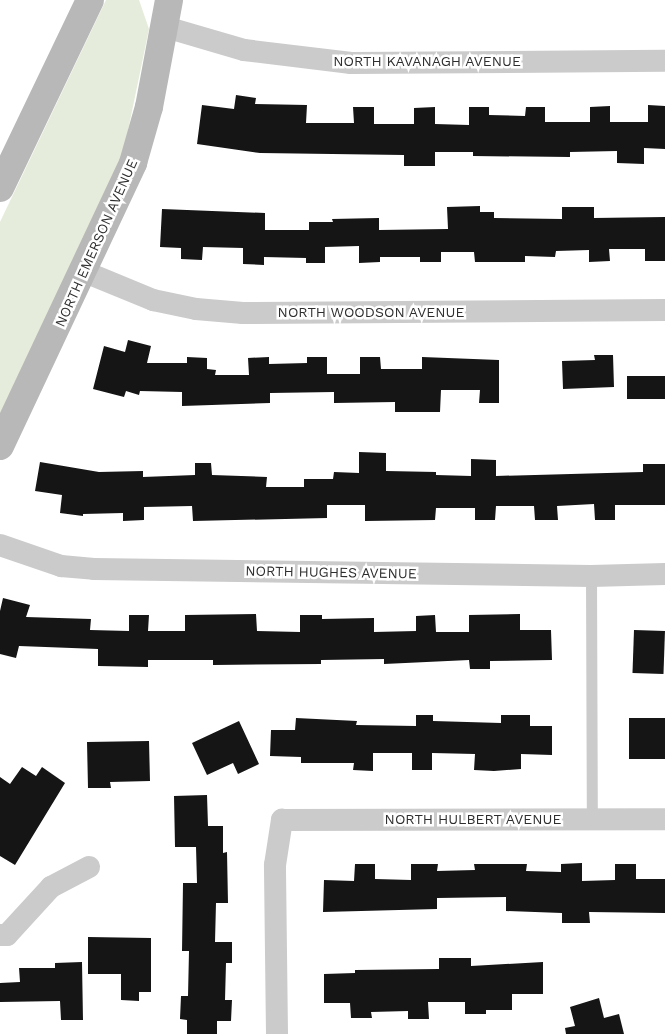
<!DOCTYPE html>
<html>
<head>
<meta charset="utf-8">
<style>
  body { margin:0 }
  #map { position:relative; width:665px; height:1034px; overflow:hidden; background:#fff; font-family:"Work Sans",sans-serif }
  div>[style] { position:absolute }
  .green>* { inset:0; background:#e5ecdb }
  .building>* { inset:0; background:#151515; transform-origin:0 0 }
  .lane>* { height:11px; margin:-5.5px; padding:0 5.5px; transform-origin:5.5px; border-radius:5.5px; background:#cbcbcb }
  .street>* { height:22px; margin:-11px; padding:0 11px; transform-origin:11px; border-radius:11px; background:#cbcbcb }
  .secondary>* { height:28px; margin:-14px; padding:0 14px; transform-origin:14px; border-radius:14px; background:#b8b8b8 }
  span { translate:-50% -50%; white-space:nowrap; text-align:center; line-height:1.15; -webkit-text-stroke:5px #fff; paint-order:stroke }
  .street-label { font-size:14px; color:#2e2e2e }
</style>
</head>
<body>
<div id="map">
  <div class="green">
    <i style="clip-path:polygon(106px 0,139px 0,149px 29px,125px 145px,112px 182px,0 414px,0 222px)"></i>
  </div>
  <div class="building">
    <i style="clip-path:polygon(236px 95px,256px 98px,255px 104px,307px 105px,306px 123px,354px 123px,353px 107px,374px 107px,374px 124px,414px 124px,414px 108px,435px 107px,435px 124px,469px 125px,469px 107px,489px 107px,489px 115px,525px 116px,526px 107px,545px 107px,545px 122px,590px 122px,590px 107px,610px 106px,610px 122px,648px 122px,648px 105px,665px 106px,665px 149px,644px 148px,644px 164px,617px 163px,617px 151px,570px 152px,570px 157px,473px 156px,473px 152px,435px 152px,435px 166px,404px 166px,404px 155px,260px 153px,197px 144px,202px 105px,234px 109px)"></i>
    <i style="clip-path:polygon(480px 206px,480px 212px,494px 212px,494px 218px,562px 219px,562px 207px,594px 207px,594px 218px,665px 217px,665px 261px,645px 261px,645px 249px,609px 249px,610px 261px,589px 262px,589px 250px,556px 251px,555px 257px,525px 256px,525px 262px,475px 262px,474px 252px,441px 252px,441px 262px,420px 262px,420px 257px,380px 257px,380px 262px,359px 263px,359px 246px,325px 247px,325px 263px,306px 263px,306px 258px,264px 257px,264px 265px,243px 264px,243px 248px,203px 247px,202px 260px,181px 259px,181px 248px,160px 247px,162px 209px,265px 213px,265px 230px,309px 230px,309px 222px,333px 222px,332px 219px,379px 218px,379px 230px,448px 229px,447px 207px)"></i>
    <i style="clip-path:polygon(128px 340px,151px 346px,147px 363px,187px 363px,187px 357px,207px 358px,207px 369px,216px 370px,215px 375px,249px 375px,248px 358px,269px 357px,269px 364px,307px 363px,307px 357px,327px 357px,327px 374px,360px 374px,360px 357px,380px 357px,381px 369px,422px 369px,422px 357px,499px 360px,499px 403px,479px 403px,480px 390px,441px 390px,440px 412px,395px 412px,395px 402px,334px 403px,334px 392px,270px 393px,270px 403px,182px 406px,182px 392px,140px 391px,139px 395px,126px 391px,124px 397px,93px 389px,104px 346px,125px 352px)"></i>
    <i style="clip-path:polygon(594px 355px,613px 355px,614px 387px,563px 389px,562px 361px,595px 360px)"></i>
    <i style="left:627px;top:376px;width:38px;height:23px"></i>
    <i style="clip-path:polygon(359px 452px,386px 453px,386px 471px,436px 472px,436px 475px,471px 476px,471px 459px,496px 460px,496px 476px,643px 472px,643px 464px,665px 464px,665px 505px,615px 505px,615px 520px,595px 520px,594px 504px,557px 506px,558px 520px,535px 520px,534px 506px,496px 506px,495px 520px,475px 520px,475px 508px,436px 508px,435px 520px,365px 521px,365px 505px,327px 505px,327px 518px,193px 521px,192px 506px,144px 507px,144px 520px,123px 521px,123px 513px,83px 514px,83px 516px,60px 513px,62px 495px,35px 491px,40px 462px,99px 472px,143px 471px,143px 477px,195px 475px,195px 463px,211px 463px,212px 475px,267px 477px,266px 487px,304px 487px,304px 479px,333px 479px,334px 472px,359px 473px)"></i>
    <i style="clip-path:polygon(3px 598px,30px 605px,26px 617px,91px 619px,90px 630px,129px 631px,129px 615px,149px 615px,148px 631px,185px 631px,185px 615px,256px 614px,257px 631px,300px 632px,300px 615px,322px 615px,322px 619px,374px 618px,374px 632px,416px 631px,416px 616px,435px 615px,436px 632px,469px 632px,469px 615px,520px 614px,520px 630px,551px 630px,552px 660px,490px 661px,490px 669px,470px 669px,469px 660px,384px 664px,384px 659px,321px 660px,321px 664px,213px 665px,213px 660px,148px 660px,148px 667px,98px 666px,98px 649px,19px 646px,16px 658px,0 654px,0 611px)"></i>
    <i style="left:634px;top:630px;width:31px;height:43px;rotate:2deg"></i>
    <i style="clip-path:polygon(416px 715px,433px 715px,433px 721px,501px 723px,501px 715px,530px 715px,530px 726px,552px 726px,552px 755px,521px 754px,521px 769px,494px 771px,474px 770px,475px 754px,432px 753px,432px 770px,412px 770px,412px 753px,373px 753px,373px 771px,353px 770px,354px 763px,301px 763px,301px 757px,270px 756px,271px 730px,295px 730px,296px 718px,357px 721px,356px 725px,416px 726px)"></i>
    <i style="left:629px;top:718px;width:36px;height:41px"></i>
    <i style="clip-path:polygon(239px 721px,259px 764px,238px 774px,233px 763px,207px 775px,192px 743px)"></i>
    <i style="clip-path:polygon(149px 741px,150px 781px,110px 782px,111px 788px,88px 788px,87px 742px)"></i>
    <i style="clip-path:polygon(22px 767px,36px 776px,42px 767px,65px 783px,15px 865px,0 856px,0 777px,10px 784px)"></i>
    <i style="clip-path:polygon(207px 795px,208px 826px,223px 826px,223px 853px,227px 852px,228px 903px,216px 903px,215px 942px,232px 942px,232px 963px,226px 963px,225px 1000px,232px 1000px,231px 1021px,217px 1021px,217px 1034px,187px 1034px,187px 1020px,180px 1019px,181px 996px,188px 996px,189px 951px,182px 951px,183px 883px,197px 883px,196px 847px,175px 847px,174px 796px)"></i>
    <i style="clip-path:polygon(582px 863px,582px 881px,615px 880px,615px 864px,636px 864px,636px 879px,665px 879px,665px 913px,589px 912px,590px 923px,562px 923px,562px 913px,506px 911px,506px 897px,437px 898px,437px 909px,323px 912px,324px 880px,354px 881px,355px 864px,375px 864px,375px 879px,411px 880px,411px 864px,438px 864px,437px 871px,475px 870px,474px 864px,527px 864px,526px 871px,561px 872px,561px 864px)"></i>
    <i style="clip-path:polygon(88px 937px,151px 938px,151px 992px,139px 992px,139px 1001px,121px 1000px,121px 974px,88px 974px)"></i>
    <i style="clip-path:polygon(439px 958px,471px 958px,471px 966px,543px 962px,543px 994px,512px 994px,512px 1010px,486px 1010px,486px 1014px,465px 1014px,465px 1002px,428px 1002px,429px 1019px,408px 1019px,408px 1011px,371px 1012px,372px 1018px,351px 1018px,350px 1003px,324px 1003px,324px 974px,355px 973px,355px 970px,439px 969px)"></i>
    <i style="clip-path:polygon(82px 962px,83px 1020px,61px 1020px,60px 1001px,0 1002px,0 983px,20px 982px,19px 968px,55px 968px,55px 963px)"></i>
    <i style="clip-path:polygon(599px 998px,604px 1018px,619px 1014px,624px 1034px,566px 1034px,565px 1028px,575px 1026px,570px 1007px)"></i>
  </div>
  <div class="lane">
    <i style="left:591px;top:576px;width:243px;rotate:89.8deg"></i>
  </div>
  <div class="street">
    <i style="left:162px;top:26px;width:85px;rotate:16.3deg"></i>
    <i style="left:244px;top:50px;width:108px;rotate:6.9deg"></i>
    <i style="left:351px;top:63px;width:314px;rotate:-0.4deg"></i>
    <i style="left:85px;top:272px;width:74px;rotate:22.4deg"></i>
    <i style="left:153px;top:300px;width:44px;rotate:11.8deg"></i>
    <i style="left:196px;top:309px;width:47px;rotate:4.9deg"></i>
    <i style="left:243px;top:313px;width:422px;rotate:-0.4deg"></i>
    <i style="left:0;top:545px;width:65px;rotate:19deg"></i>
    <i style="left:61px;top:566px;width:33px;rotate:5deg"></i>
    <i style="left:94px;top:569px;width:497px;rotate:0.8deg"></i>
    <i style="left:591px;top:576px;width:74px;rotate:-1.5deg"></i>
    <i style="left:0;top:935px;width:7px"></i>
    <i style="left:7px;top:935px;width:65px;rotate:-47.5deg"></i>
    <i style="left:51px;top:887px;width:43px;rotate:-27.8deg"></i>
    <i style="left:277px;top:1034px;width:169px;rotate:-90.7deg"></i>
    <i style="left:275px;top:865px;width:46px;rotate:-81.2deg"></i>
    <i style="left:282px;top:820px;width:383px;rotate:-0.1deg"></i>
  </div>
  <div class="secondary">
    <i style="left:0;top:188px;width:208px;rotate:-64.4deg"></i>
    <i style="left:0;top:446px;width:313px;rotate:-64.8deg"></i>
    <i style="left:133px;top:163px;width:58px;rotate:-74.1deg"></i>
    <i style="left:149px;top:107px;width:109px;rotate:-79.4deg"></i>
  </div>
  <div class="street-label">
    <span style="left:427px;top:61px">NORTH KAVANAGH AVENUE</span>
    <span style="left:96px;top:243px;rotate:-66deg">NORTH EMERSON AVENUE</span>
    <span style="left:371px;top:312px">NORTH WOODSON AVENUE</span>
    <span style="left:331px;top:572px;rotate:1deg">NORTH HUGHES AVENUE</span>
    <span style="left:473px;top:819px">NORTH HULBERT AVENUE</span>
  </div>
</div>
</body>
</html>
